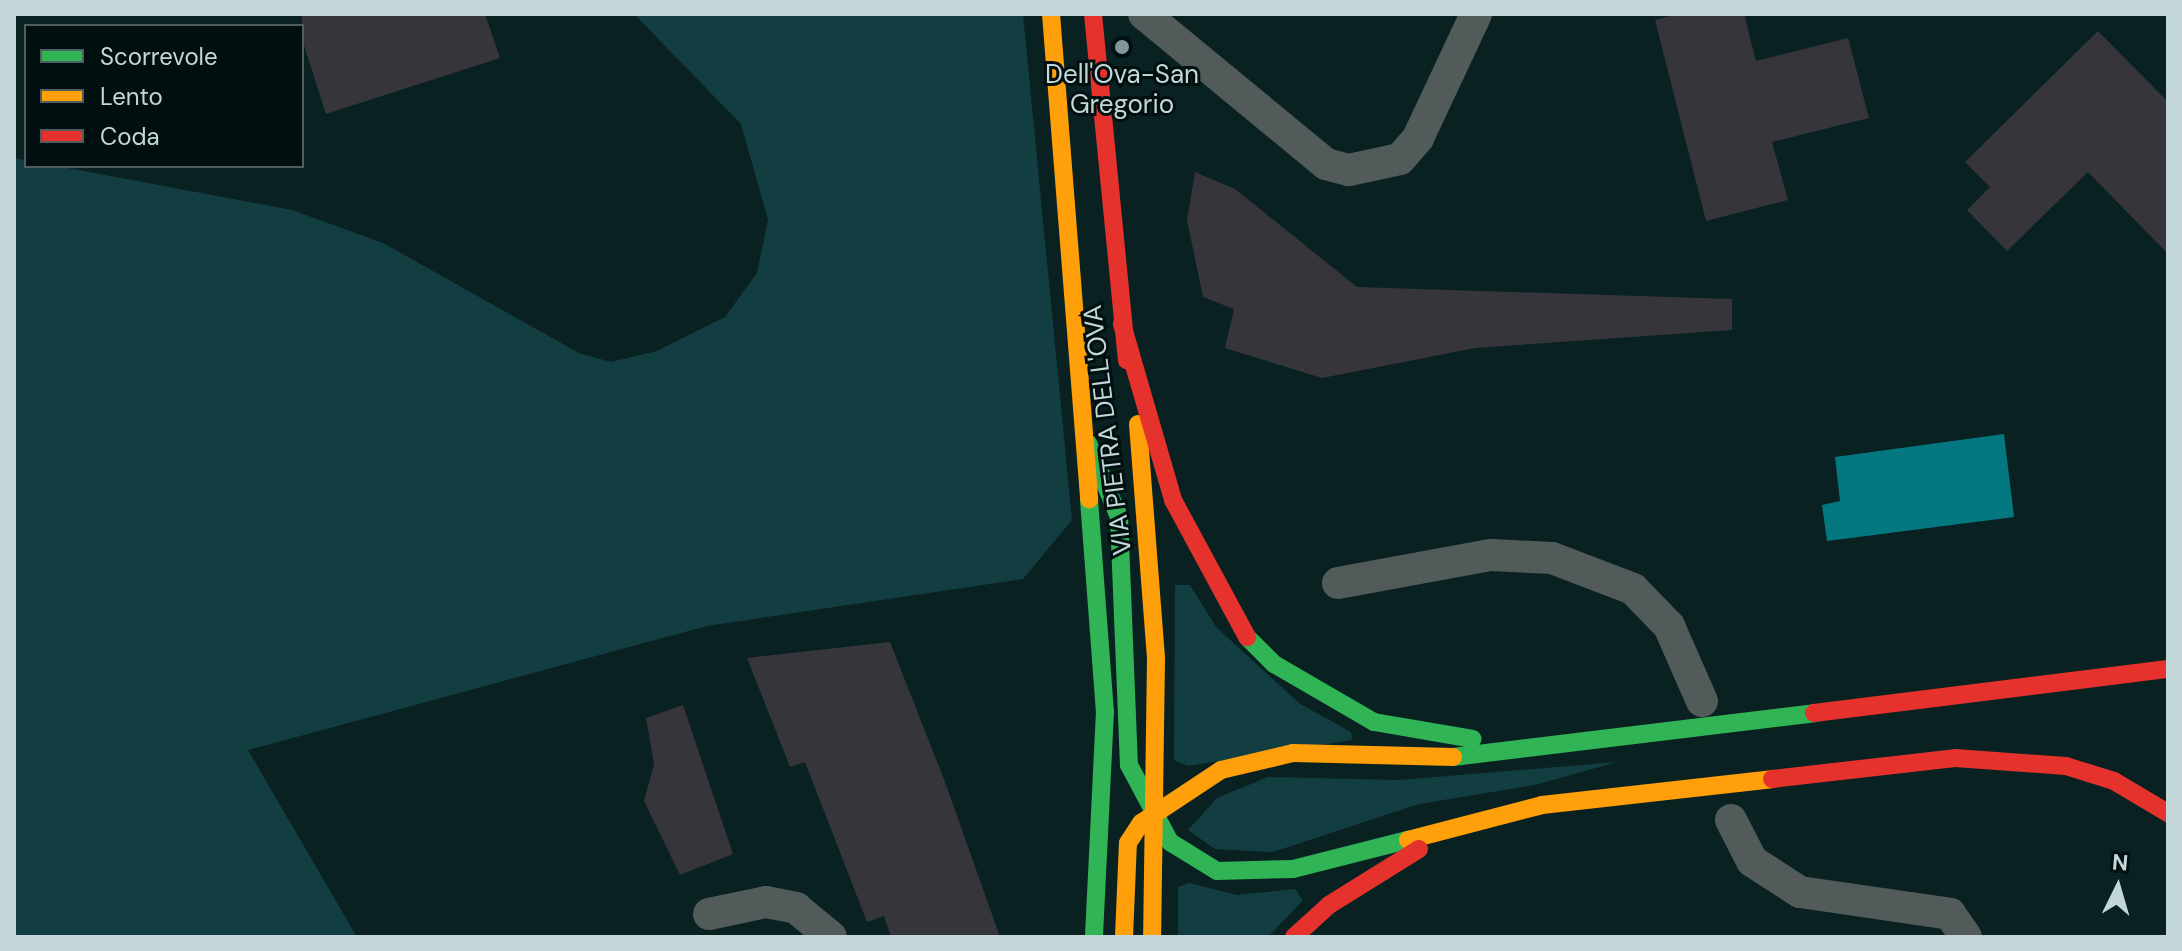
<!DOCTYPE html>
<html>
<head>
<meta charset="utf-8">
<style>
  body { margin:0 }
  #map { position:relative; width:2182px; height:951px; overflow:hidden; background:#0a2122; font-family:"DM Sans",sans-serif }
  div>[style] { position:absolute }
  .green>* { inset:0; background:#133e41 }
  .water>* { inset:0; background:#037880 }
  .building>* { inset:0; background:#36353b }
  .lane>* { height:32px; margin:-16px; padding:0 16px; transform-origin:16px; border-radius:16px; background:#525a5a }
  .fast>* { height:18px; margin:-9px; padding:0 9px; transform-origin:9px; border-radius:9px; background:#30b455 }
  .slow>* { height:18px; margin:-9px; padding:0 9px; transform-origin:9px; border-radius:9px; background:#ff9f0a }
  .jam>* { height:18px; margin:-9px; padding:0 9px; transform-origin:9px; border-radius:9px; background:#e5322d }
  .dots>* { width:22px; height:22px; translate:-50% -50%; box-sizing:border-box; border:4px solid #020f10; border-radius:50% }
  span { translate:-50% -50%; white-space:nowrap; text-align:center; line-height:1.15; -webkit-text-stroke:6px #020f10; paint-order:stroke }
  .poi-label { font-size:26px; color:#c3d7d9 }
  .street-label { font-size:26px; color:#c3d7d9 }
  .frame { position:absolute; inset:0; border:16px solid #c3d7d9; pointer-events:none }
  .legend { position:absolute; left:24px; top:24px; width:280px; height:144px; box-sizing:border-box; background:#020f10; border:2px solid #4f5f60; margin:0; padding:10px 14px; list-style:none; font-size:24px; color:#c3d7d9 }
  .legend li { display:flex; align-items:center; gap:16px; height:40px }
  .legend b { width:40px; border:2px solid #4f5f60 }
  .north { position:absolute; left:2078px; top:847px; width:80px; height:80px; -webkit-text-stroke:6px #020f10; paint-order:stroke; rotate:5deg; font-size:22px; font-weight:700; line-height:32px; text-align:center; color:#c3d7d9 }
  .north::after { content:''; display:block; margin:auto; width:28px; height:36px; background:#c3d7d9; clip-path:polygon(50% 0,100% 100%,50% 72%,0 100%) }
</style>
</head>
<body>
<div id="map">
  <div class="green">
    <i style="clip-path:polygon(634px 14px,1023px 14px,1072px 520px,1023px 579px,707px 626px,248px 750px,357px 937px,14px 937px,14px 158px,292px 210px,383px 243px,579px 353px,611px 362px,657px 351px,725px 317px,757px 273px,768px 220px,741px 124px)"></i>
    <i style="clip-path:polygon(1175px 585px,1190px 585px,1216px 627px,1300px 704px,1351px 732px,1352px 740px,1188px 766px,1174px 760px)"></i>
    <i style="clip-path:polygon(1617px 762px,1535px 785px,1419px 804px,1273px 852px,1215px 849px,1188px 830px,1217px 798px,1268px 777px,1399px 780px)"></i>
    <i style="clip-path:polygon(1189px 883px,1237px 895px,1295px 889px,1303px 900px,1268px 937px,1178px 937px,1178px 887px)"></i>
  </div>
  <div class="water">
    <i style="clip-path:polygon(2004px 434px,2014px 517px,1827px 541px,1822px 505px,1840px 501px,1835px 457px)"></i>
  </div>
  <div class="building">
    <i style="clip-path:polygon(302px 14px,485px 14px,500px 58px,326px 114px,302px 39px)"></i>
    <i style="clip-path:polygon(1678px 14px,1744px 14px,1756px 61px,1848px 38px,1869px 118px,1772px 142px,1788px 200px,1706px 221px,1655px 20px)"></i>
    <i style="clip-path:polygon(2098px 31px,2168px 102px,2168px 254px,2088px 172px,2007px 251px,1967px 210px,1990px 187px,1965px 162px)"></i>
    <i style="clip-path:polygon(1195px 172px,1235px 189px,1357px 287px,1732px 299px,1732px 330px,1475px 348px,1322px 378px,1225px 348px,1234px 309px,1203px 297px,1187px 220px)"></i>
    <i style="clip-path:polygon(890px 642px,945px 782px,1000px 937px,891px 937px,884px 916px,867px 922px,805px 762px,790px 767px,747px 658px)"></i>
    <i style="clip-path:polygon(683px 705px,733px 854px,680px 875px,644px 801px,654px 764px,646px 718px)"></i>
  </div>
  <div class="lane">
    <i style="left:1144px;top:14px;width:236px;rotate:39.5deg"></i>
    <i style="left:1326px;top:164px;width:24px;rotate:15deg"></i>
    <i style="left:1349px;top:170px;width:52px;rotate:-12.2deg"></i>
    <i style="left:1400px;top:159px;width:28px;rotate:-49deg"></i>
    <i style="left:1418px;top:138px;width:137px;rotate:-64.9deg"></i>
    <i style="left:1338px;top:583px;width:156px;rotate:-10.4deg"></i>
    <i style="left:1491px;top:555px;width:61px;rotate:2.8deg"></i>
    <i style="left:1552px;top:558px;width:87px;rotate:20.9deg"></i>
    <i style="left:1633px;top:589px;width:52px;rotate:45.8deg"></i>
    <i style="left:1669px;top:626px;width:82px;rotate:66.3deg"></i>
    <i style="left:1731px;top:820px;width:46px;rotate:62.9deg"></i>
    <i style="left:1752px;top:861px;width:57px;rotate:32.9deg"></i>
    <i style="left:1800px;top:892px;width:152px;rotate:8.3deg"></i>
    <i style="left:1950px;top:914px;width:28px;rotate:55deg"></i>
    <i style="left:709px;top:914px;width:58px;rotate:-11.9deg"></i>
    <i style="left:766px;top:902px;width:31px;rotate:11deg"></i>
    <i style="left:796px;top:908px;width:45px;rotate:39.6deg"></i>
  </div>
  <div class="fast">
    <i style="left:1088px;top:443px;width:80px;rotate:67.3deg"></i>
    <i style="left:1119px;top:517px;width:248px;rotate:87.7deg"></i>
    <i style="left:1129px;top:765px;width:87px;rotate:62deg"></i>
    <i style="left:1170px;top:842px;width:55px;rotate:31.7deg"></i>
    <i style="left:1217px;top:871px;width:76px;rotate:-1.5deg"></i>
    <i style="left:1293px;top:869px;width:119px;rotate:-14.2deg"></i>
    <i style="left:1089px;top:500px;width:212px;rotate:85.7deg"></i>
    <i style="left:1105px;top:711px;width:226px;rotate:92.8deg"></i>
    <i style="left:1247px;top:637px;width:38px;rotate:45deg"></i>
    <i style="left:1274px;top:664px;width:116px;rotate:30.1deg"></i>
    <i style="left:1374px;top:722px;width:100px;rotate:9.7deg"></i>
    <i style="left:1453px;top:757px;width:364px;rotate:-6.9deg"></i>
  </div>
  <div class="slow">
    <i style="left:1051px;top:14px;width:487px;rotate:85.5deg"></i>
    <i style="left:1138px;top:424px;width:235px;rotate:85.6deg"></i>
    <i style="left:1156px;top:658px;width:279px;rotate:90.8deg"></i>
    <i style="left:1408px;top:840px;width:138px;rotate:-14.6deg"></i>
    <i style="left:1542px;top:805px;width:231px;rotate:-6.4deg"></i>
    <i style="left:1124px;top:937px;width:94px;rotate:-87.6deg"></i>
    <i style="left:1128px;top:843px;width:24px;rotate:-57deg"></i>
    <i style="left:1141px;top:823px;width:96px;rotate:-33.5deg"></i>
    <i style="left:1221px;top:770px;width:74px;rotate:-13.3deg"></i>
    <i style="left:1293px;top:753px;width:160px;rotate:1.4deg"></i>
  </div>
  <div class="jam">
    <i style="left:1093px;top:14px;width:348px;rotate:84.4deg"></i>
    <i style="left:1122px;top:324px;width:183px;rotate:73.8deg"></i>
    <i style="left:1173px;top:500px;width:156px;rotate:61.6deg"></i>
    <i style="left:1814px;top:713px;width:357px;rotate:-7.1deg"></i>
    <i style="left:1772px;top:779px;width:184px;rotate:-6.5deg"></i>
    <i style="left:1955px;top:758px;width:111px;rotate:4.1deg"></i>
    <i style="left:2066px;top:766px;width:50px;rotate:17.4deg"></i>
    <i style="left:2114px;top:781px;width:63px;rotate:30.7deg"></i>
    <i style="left:1294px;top:937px;width:47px;rotate:-42.4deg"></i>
    <i style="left:1329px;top:905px;width:106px;rotate:-31.9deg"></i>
  </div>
  <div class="dots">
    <i style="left:1122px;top:47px;background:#829799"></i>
  </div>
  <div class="poi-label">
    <span style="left:1122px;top:90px">Dell'Ova-San<br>Gregorio</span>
  </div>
  <div class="street-label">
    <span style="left:1108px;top:430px;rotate:-97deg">VIA PIETRA DELL'OVA</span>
  </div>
  <div class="frame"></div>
  <ul class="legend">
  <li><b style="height:10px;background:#30b455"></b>Scorrevole</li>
  <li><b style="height:10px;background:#ff9f0a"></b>Lento</li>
  <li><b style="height:10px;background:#e5322d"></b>Coda</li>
  </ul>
  <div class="north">N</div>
</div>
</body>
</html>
